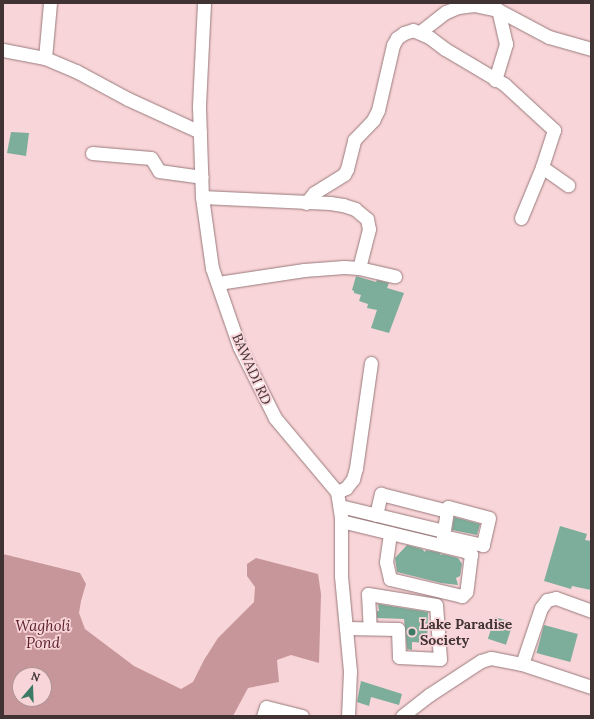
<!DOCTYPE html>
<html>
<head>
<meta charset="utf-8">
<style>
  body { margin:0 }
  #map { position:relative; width:594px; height:719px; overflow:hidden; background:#f8d5d8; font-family:Lora,serif }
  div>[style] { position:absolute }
  .water>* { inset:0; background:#c7969a }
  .building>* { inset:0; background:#7cae9b; transform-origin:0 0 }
  .roads { filter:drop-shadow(0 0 1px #997a7c) drop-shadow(0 0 1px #997a7c) }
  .minor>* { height:13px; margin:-6.5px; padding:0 6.5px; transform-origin:6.5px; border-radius:6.5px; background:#fff }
  .dots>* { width:11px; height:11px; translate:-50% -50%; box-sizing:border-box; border:2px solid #f8d5d8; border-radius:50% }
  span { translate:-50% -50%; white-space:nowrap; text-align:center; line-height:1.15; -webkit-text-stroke:3.5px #f8d5d8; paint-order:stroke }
  .street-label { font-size:14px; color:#413334 }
  .poi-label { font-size:14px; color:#413334; font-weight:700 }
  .left { translate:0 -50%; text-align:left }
  .water-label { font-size:15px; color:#5a1d28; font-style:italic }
  .frame { position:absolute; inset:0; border:4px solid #413334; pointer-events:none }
  .north { position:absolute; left:12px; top:667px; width:40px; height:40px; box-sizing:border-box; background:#f8d5d8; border:1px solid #af9496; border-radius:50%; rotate:19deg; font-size:11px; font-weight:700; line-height:16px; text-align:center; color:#413334 }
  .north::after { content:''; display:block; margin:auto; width:14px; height:18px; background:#3d7a66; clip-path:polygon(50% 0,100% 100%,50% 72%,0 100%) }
</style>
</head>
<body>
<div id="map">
  <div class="water">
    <i style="clip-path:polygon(evenodd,3px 554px,80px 573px,86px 584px,81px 601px,79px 613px,85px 629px,134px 666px,181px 689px,193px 682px,204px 660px,218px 638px,254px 602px,255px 587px,247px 576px,247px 564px,256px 558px,318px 574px,321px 594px,319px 663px,291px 655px,277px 660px,279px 682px,248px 688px,233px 716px,3px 716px,3px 554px,20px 675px,44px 675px,44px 699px,20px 699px,20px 675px)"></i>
  </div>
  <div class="building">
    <i style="clip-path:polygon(11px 132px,29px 133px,26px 156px,7px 153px)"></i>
    <i style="clip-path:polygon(356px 276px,376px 282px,377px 280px,389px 283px,387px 288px,404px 293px,389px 333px,371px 328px,377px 310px,367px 308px,368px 304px,359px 301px,361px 295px,354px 293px,354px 291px,352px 290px)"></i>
    <i style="clip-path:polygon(454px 517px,480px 524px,477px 535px,452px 530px)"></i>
    <i style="clip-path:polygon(560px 526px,587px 534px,585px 540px,591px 541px,591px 590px,572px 586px,571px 589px,544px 581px)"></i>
    <i style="clip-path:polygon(407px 545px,422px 549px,425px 552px,426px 550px,441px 553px,440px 555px,443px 554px,458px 558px,462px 564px,460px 576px,456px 578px,458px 585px,441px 583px,397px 572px,395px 558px)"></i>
    <i style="clip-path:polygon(378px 604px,428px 612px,427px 643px,412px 642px,412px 650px,407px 649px,404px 619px,377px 618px,377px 611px,379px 611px)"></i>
    <i style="left:495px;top:617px;width:19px;height:23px;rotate:18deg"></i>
    <i style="left:544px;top:625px;width:35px;height:29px;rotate:15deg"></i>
    <i style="clip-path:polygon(361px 681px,402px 694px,399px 705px,371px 697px,369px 706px,357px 702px)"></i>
  </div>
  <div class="roads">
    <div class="minor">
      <i style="left:204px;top:3px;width:104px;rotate:92.8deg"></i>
      <i style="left:199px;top:107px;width:90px;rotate:88.1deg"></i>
      <i style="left:202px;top:197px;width:72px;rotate:82deg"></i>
      <i style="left:212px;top:268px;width:83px;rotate:70.9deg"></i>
      <i style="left:239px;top:346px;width:80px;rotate:63.4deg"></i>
      <i style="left:275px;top:418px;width:97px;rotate:50deg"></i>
      <i style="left:337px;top:492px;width:25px;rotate:81deg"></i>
      <i style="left:341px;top:517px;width:59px;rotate:90deg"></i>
      <i style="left:341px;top:576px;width:95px;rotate:84.6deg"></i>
      <i style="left:350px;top:671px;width:45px;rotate:92.5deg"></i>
      <i style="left:420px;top:32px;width:33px;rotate:-38deg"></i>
      <i style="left:446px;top:12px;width:13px;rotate:-23deg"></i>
      <i style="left:458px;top:7px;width:16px;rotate:-7deg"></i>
      <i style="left:474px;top:5px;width:25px;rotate:12deg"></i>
      <i style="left:498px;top:10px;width:58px;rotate:27.9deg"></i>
      <i style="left:549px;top:37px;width:44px;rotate:15.9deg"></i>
      <i style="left:3px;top:50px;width:43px;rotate:10.8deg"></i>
      <i style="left:45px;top:58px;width:34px;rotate:23deg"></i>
      <i style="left:76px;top:71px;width:59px;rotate:28.3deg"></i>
      <i style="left:128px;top:99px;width:79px;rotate:24.6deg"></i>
      <i style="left:45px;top:58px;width:55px;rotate:-84.8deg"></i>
      <i style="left:495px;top:80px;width:38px;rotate:-73deg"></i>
      <i style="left:506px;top:44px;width:35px;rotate:-103deg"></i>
      <i style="left:92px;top:153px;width:59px;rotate:4.8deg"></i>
      <i style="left:151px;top:158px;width:15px;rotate:58deg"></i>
      <i style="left:159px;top:171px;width:43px;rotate:7.9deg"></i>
      <i style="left:202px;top:197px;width:128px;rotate:2.7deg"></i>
      <i style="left:330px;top:203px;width:13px;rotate:9deg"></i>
      <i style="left:343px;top:205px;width:13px;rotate:18deg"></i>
      <i style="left:355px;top:209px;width:16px;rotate:40deg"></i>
      <i style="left:367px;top:219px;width:10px;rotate:79deg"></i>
      <i style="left:369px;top:229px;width:40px;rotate:104.4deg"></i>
      <i style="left:306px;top:203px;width:13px;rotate:-51deg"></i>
      <i style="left:314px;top:193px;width:36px;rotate:-32deg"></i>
      <i style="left:344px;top:174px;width:6px;rotate:-59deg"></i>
      <i style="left:347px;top:169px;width:30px;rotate:-76deg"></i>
      <i style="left:354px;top:140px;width:28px;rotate:-46deg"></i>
      <i style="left:373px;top:120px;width:11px;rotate:-63deg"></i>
      <i style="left:378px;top:110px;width:67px;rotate:-77deg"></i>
      <i style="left:393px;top:45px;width:8px;rotate:-60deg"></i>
      <i style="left:397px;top:38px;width:9px;rotate:-36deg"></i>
      <i style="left:404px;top:33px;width:9px;rotate:-18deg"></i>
      <i style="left:413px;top:30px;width:17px;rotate:24deg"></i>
      <i style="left:429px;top:37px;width:20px;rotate:37deg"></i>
      <i style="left:445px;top:49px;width:69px;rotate:30.7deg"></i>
      <i style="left:504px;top:84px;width:68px;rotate:42.6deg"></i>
      <i style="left:554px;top:130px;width:39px;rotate:108deg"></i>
      <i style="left:542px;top:167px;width:32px;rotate:35deg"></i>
      <i style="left:521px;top:218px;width:55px;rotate:-67.6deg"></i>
      <i style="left:218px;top:283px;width:87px;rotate:-8.6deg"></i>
      <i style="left:304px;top:270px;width:40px;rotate:-4.3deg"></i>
      <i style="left:344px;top:267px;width:15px;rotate:4deg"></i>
      <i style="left:359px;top:268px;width:37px;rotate:13deg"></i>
      <i style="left:337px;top:492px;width:10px;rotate:-24deg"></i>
      <i style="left:346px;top:488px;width:11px;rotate:-52deg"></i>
      <i style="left:353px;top:479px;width:11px;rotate:-75deg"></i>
      <i style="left:356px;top:468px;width:106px;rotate:-81.9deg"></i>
      <i style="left:340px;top:506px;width:106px;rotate:13.6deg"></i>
      <i style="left:376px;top:515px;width:22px;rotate:-77deg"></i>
      <i style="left:381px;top:494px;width:68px;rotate:14.4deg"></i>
      <i style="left:447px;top:511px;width:4px;rotate:-76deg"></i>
      <i style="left:448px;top:507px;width:42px;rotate:15deg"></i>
      <i style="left:489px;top:518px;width:28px;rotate:103deg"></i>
      <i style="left:483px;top:545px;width:41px;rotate:-167.3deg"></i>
      <i style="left:443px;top:536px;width:25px;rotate:-81deg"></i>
      <i style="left:341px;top:521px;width:128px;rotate:13.6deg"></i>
      <i style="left:465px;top:551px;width:7px;rotate:27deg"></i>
      <i style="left:471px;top:554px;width:38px;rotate:97deg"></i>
      <i style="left:466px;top:592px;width:6px;rotate:135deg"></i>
      <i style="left:462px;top:596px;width:74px;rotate:-166.7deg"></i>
      <i style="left:390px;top:579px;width:17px;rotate:-103deg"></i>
      <i style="left:386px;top:562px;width:29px;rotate:-82deg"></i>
      <i style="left:346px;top:628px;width:52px;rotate:1.1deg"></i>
      <i style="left:398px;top:629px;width:28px;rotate:88deg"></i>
      <i style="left:399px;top:657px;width:41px;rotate:2.8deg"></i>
      <i style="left:440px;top:659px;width:54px;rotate:-94.2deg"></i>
      <i style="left:436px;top:605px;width:69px;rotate:-170.8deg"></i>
      <i style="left:368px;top:594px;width:34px;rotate:87deg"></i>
      <i style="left:522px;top:664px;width:59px;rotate:-71.3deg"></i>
      <i style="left:541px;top:608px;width:10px;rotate:-53deg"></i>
      <i style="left:547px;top:600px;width:9px;rotate:-13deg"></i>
      <i style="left:556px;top:598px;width:37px;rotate:20deg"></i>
      <i style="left:263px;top:716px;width:9px;rotate:-72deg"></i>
      <i style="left:266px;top:707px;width:37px;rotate:14deg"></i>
      <i style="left:402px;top:716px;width:34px;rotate:-38deg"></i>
      <i style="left:429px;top:695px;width:62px;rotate:-33.2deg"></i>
      <i style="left:481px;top:661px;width:10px;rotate:-17deg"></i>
      <i style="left:491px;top:658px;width:32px;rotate:11deg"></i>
      <i style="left:522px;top:664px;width:73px;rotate:18.4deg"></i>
    </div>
  </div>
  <div class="dots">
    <i style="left:412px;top:632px;background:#3d7a66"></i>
  </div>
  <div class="street-label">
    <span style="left:252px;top:369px;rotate:66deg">BAWADI RD</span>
  </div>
  <div class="poi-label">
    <span class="left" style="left:420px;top:632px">Lake Paradise<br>Society</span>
  </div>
  <div class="water-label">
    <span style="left:43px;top:634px">Wagholi<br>Pond</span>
  </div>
  <div class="frame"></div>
  <div class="north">N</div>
</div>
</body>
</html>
